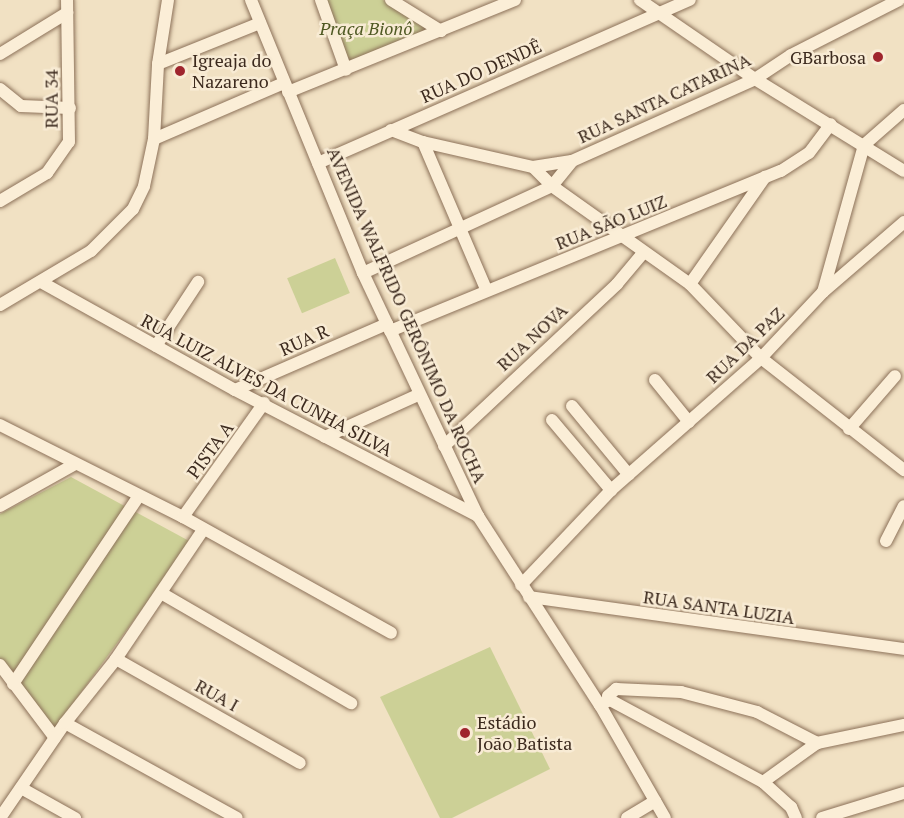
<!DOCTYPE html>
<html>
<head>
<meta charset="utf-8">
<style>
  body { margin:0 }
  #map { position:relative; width:904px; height:818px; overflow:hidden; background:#f1e1c3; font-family:"PT Serif",serif }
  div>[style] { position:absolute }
  .green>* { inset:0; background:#ccd096; transform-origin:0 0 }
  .roads { filter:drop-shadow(0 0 2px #8c7159) drop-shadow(0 0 2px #8c7159) }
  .minor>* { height:12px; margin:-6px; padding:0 6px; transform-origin:6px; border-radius:6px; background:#fbeed7 }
  .dots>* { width:16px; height:16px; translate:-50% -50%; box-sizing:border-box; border:3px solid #f8ebd4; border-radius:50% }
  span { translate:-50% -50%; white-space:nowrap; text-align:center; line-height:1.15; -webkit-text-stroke:5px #f8ebd4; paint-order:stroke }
  .park-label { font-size:18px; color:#4f5923; font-style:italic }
  .poi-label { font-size:18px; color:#3c2a1e }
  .right { translate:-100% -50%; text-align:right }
  .left { translate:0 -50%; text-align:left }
  .street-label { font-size:18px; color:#3c2a1e }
</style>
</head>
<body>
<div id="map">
  <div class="green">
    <i style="clip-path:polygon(325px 0,383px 0,432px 31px,349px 64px)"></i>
    <i style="left:335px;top:258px;width:38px;height:52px;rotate:67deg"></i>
    <i style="clip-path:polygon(71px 477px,191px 542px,55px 728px,28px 700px,0 658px,0 514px)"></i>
    <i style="clip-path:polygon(490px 647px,550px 769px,452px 818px,440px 818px,380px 697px)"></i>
  </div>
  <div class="roads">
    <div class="minor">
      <i style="left:251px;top:0;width:295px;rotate:67.7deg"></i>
      <i style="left:363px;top:273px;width:269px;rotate:64.7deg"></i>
      <i style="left:478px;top:516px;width:225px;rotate:57.2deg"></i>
      <i style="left:600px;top:705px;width:130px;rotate:60.1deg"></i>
      <i style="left:321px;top:0;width:74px;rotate:70.3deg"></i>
      <i style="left:391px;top:0;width:59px;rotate:31.8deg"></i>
      <i style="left:640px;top:0;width:140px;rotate:34.5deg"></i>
      <i style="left:755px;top:79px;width:175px;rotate:31.7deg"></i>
      <i style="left:0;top:54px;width:79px;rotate:-31.5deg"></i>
      <i style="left:158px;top:64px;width:110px;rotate:-21.9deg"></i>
      <i style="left:0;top:89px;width:27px;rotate:39deg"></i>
      <i style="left:21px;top:106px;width:49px;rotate:2.3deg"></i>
      <i style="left:288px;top:92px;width:245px;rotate:-22.1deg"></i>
      <i style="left:391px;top:130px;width:34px;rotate:21deg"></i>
      <i style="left:423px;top:142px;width:160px;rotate:66.8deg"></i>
      <i style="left:154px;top:139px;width:142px;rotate:-23.3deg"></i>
      <i style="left:423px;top:142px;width:113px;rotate:12.8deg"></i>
      <i style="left:533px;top:167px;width:27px;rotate:45deg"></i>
      <i style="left:552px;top:186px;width:169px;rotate:35.4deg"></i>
      <i style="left:690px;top:284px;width:103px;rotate:46.2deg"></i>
      <i style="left:761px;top:358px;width:182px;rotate:38.1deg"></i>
      <i style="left:318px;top:163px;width:406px;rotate:-23.7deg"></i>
      <i style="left:533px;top:167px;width:39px;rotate:-9deg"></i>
      <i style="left:572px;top:161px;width:201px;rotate:-24.1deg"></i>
      <i style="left:755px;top:79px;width:43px;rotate:-33.7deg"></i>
      <i style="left:791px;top:55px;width:121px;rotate:-27deg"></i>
      <i style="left:0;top:201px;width:55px;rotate:-30.8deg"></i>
      <i style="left:47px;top:173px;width:38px;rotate:-55deg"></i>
      <i style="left:69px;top:142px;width:142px;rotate:-90.8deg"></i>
      <i style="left:363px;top:273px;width:208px;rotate:-24.7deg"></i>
      <i style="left:552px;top:186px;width:32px;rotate:-51deg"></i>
      <i style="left:41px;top:282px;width:222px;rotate:29.1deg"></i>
      <i style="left:235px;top:390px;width:274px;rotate:27.4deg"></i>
      <i style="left:690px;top:284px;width:131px;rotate:-55deg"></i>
      <i style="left:823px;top:292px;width:153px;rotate:-74.4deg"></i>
      <i style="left:864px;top:145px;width:53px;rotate:-41.2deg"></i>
      <i style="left:0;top:305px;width:106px;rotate:-30.7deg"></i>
      <i style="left:91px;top:251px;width:59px;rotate:-45deg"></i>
      <i style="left:133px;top:209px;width:25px;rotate:-64deg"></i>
      <i style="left:144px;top:186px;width:48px;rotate:-78deg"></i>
      <i style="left:154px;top:139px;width:75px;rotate:-86.9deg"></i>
      <i style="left:158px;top:64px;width:65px;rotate:-81.1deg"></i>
      <i style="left:390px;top:331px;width:422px;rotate:-22.3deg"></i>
      <i style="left:781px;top:171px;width:33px;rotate:-33deg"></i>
      <i style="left:809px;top:153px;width:36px;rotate:-53deg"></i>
      <i style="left:156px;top:346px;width:77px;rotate:-56.7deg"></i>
      <i style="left:655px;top:380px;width:54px;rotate:51deg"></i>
      <i style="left:235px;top:390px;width:166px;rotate:-23.5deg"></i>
      <i style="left:572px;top:406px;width:89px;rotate:50.4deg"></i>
      <i style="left:552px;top:420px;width:92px;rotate:49.9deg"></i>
      <i style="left:0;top:425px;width:205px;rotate:26.7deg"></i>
      <i style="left:183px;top:517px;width:238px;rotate:29.1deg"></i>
      <i style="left:849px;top:429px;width:70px;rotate:-49deg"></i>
      <i style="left:325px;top:437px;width:102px;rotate:-24.3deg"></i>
      <i style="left:444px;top:446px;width:237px;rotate:-43.1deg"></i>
      <i style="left:617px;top:284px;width:40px;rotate:-50deg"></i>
      <i style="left:0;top:506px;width:86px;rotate:-29.2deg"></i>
      <i style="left:183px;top:517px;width:140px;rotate:-54.6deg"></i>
      <i style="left:886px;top:541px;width:39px;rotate:-63deg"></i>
      <i style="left:521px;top:585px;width:131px;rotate:-46.5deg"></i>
      <i style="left:611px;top:490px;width:200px;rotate:-41.3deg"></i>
      <i style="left:761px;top:358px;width:91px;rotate:-46.8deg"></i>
      <i style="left:823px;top:292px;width:107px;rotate:-40.8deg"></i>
      <i style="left:161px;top:593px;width:220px;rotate:30.1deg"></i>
      <i style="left:529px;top:597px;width:379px;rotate:7.9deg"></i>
      <i style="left:116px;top:659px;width:211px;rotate:29.5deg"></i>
      <i style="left:0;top:665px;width:91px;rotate:53deg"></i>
      <i style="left:13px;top:684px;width:226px;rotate:-56.2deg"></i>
      <i style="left:610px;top:700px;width:174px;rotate:28.2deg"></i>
      <i style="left:763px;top:782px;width:38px;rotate:42deg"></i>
      <i style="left:791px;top:807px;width:12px;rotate:66deg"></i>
      <i style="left:600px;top:705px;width:11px;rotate:-27deg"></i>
      <i style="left:610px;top:700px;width:4px;rotate:-117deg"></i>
      <i style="left:608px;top:696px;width:11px;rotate:-41deg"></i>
      <i style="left:616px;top:689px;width:65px;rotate:2.6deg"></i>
      <i style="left:681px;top:692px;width:79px;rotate:14.7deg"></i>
      <i style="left:757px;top:712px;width:68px;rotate:27.3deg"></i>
      <i style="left:65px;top:723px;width:196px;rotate:28.9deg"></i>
      <i style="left:763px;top:782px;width:67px;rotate:-35.8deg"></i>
      <i style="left:817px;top:743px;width:89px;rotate:-11.7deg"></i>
      <i style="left:21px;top:788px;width:62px;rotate:29.1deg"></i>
      <i style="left:0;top:818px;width:115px;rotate:-55.6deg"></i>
      <i style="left:65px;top:723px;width:82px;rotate:-51.4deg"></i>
      <i style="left:116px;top:659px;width:156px;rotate:-56deg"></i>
      <i style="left:627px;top:818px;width:33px;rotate:-31deg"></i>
      <i style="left:822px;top:818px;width:86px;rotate:-17deg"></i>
    </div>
  </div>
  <div class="dots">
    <i style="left:878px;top:57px;background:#9f252d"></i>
    <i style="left:180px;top:71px;background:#9f252d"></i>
    <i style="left:465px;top:733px;background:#9f252d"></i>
  </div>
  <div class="park-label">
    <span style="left:366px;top:28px">Praça Bionô</span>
  </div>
  <div class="poi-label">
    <span class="right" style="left:866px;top:57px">GBarbosa</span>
    <span class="left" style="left:192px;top:71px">Igreaja do<br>Nazareno</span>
    <span class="left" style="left:477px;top:733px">Estádio<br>João Batista</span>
  </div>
  <div class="street-label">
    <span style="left:481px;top:71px;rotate:-24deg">RUA DO DENDÊ</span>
    <span style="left:664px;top:98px;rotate:-25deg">RUA SANTA CATARINA</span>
    <span style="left:51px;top:99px;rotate:-90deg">RUA 34</span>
    <span style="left:611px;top:222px;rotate:-22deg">RUA SÃO LUIZ</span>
    <span style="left:407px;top:315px;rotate:66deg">AVENIDA WALFRIDO GERÔNIMO DA ROCHA</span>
    <span style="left:532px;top:337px;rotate:-43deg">RUA NOVA</span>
    <span style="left:304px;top:340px;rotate:-24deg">RUA R</span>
    <span style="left:745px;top:345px;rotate:-44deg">RUA DA PAZ</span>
    <span style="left:267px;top:385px;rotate:28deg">RUA LUIZ ALVES DA CUNHA SILVA</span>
    <span style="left:210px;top:450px;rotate:-54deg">PISTA A</span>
    <span style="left:719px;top:607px;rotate:8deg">RUA SANTA LUZIA</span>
    <span style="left:217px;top:695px;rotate:29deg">RUA I</span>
  </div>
</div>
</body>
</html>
